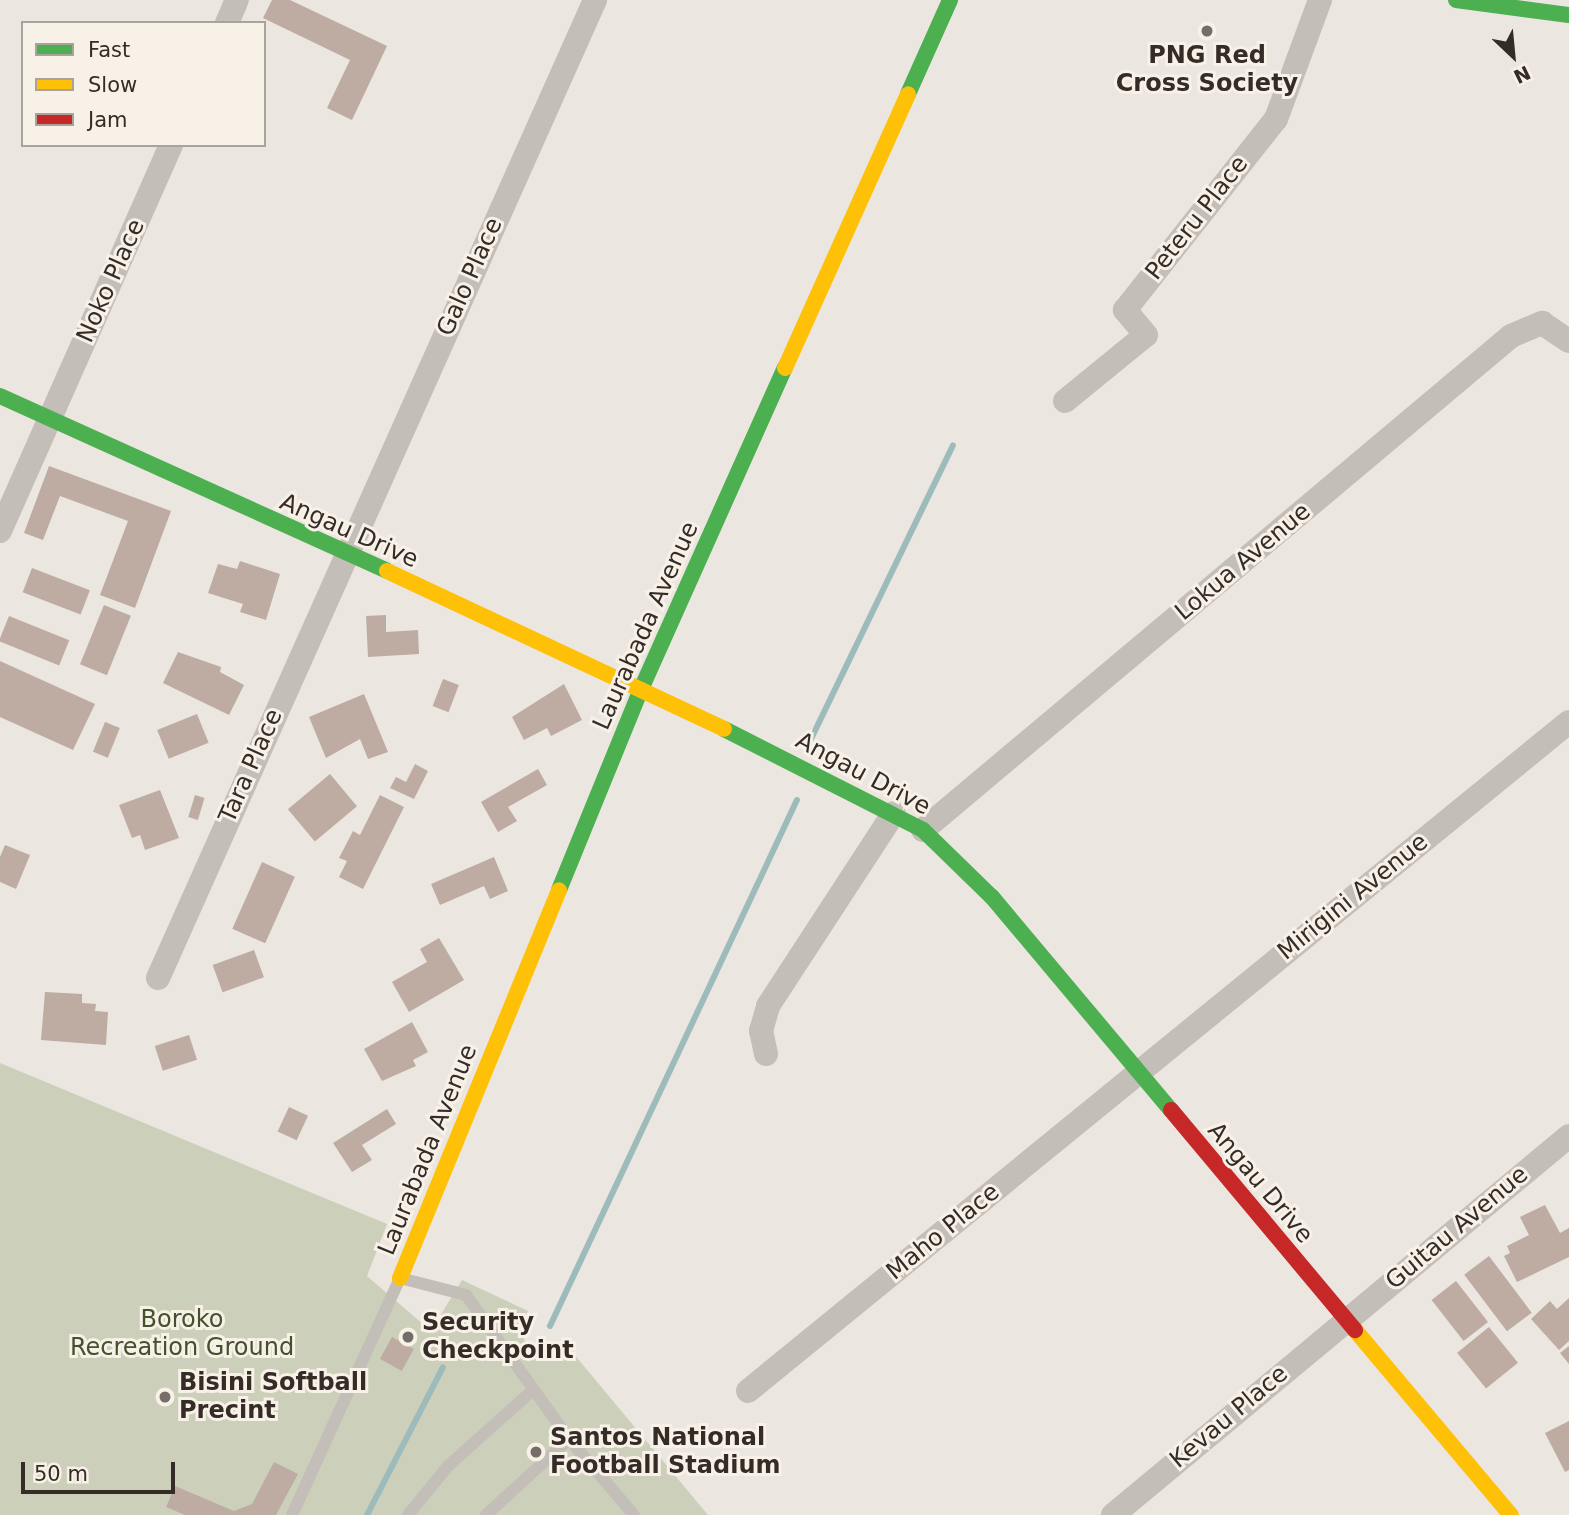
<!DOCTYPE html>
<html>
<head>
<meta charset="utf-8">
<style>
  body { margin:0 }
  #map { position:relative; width:1569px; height:1515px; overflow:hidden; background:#ebe6e0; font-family:"DejaVu Sans",sans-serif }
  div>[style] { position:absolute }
  .green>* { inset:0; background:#ccd0bb }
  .stream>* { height:6px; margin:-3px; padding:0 3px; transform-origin:3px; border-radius:3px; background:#9dbbbb }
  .building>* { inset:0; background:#beaca2; transform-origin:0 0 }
  .lane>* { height:12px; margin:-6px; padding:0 6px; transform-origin:6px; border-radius:6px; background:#c4beb9 }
  .street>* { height:24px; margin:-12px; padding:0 12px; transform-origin:12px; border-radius:12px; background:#c4beb9 }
  .fast>* { height:16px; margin:-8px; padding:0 8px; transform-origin:8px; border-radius:8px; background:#4caf50 }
  .slow>* { height:16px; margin:-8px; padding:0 8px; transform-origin:8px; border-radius:8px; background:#ffc107 }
  .jam>* { height:16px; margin:-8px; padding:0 8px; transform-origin:8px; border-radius:8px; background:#c62828 }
  .dots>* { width:19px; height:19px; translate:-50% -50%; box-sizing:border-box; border:4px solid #f8f1e7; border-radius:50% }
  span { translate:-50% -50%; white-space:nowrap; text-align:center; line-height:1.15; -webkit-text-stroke:6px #f8f1e7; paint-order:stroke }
  .poi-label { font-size:24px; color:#352c28; font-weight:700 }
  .left { translate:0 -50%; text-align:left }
  .street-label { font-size:24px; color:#352c28 }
  .park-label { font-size:24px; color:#43512d }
  .legend { position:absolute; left:21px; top:21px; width:245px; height:126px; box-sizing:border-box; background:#f8f1e7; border:2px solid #aaa29b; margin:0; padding:9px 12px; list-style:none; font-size:21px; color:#352c28 }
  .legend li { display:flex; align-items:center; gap:14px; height:35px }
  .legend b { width:35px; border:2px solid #aaa29b }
  .north { position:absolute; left:1478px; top:21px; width:70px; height:70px; -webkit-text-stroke:5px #f8f1e7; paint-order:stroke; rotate:154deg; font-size:19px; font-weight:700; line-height:28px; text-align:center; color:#352c28 }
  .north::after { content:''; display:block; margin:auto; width:24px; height:32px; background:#352c28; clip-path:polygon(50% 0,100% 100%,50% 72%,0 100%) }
  .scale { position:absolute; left:21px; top:1462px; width:154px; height:32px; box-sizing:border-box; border:4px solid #352c28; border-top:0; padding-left:9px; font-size:21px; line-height:24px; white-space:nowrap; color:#352c28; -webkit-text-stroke:5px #f8f1e7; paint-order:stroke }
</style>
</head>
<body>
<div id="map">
  <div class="green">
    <i style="clip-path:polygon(0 1063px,387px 1224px,367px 1276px,431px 1331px,462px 1280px,528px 1311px,519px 1327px,530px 1353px,563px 1341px,708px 1515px,0 1515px)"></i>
  </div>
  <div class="stream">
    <i style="left:811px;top:739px;width:326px;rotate:-64.2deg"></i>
    <i style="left:550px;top:1326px;width:581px;rotate:-64.85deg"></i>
    <i style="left:367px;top:1515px;width:166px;rotate:-62.8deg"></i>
  </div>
  <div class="building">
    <i style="clip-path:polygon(272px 0,290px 0,387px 46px,352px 120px,327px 108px,350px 60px,263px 18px)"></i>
    <i style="clip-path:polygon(49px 466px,171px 511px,135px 608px,100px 595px,128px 521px,60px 496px,43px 540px,24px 533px)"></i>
    <i style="clip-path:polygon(240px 561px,280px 574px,266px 620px,240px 612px,243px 604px,208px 593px,218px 564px,237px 569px)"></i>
    <i style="left:32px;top:568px;width:62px;height:26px;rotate:21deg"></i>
    <i style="left:104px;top:605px;width:29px;height:64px;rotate:22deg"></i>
    <i style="clip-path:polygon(386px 615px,386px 632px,418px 630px,419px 654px,368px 657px,366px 616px)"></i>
    <i style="left:9px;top:616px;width:65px;height:27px;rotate:22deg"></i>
    <i style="clip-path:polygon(178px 652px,221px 667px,220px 672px,244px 685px,229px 715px,163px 683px)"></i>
    <i style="clip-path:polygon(0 661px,95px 704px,73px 750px,0 717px)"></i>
    <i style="left:443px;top:679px;width:17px;height:29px;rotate:21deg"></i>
    <i style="clip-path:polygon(564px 684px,582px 720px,551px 736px,547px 728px,524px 740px,512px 717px)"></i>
    <i style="clip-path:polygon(364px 694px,388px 752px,368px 759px,360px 739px,326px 758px,309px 717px)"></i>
    <i style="left:197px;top:714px;width:31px;height:43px;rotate:68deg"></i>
    <i style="left:105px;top:722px;width:16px;height:32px;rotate:22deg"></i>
    <i style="clip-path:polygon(415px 764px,428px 771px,414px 799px,390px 788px,396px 777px,406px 782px)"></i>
    <i style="clip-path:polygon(538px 769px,547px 785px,508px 807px,517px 821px,498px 832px,481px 802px)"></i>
    <i style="left:330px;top:774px;width:42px;height:55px;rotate:50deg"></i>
    <i style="clip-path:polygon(160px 790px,179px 838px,145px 850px,140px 835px,132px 838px,119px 805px)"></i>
    <i style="left:195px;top:795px;width:10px;height:23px;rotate:17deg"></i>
    <i style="clip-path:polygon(380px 795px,404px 807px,363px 889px,339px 877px,347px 861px,339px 858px,353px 831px,360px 835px)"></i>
    <i style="clip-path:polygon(5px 845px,30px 855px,16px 889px,0 882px,0 857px)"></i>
    <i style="clip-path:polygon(494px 857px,508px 891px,490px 899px,484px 886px,440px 905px,431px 884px)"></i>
    <i style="left:262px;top:862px;width:36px;height:73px;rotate:24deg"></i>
    <i style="clip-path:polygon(439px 938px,464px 980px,409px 1012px,392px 982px,427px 962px,420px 949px)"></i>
    <i style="left:254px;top:950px;width:29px;height:44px;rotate:70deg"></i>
    <i style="clip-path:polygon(45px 992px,82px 994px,82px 1003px,96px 1004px,95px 1011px,108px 1012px,106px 1045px,41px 1040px)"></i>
    <i style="clip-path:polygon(412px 1022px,428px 1052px,413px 1060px,416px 1066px,382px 1081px,364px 1049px)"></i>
    <i style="left:189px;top:1035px;width:26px;height:36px;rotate:72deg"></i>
    <i style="left:289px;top:1107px;width:21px;height:27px;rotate:25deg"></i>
    <i style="clip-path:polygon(387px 1109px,396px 1124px,362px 1145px,372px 1160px,352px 1172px,333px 1143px)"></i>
    <i style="clip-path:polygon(1545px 1205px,1560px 1233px,1569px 1228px,1569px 1257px,1517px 1282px,1504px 1256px,1510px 1253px,1507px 1246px,1529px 1235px,1520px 1217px)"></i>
    <i style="left:1489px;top:1256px;width:71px;height:31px;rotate:53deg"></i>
    <i style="left:1456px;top:1281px;width:52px;height:31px;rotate:52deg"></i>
    <i style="clip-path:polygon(1569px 1298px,1569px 1341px,1559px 1350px,1531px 1319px,1550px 1301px,1557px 1309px)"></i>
    <i style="left:1489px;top:1327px;width:46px;height:41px;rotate:51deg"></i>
    <i style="left:404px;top:1330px;width:14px;height:10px;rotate:21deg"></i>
    <i style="left:392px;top:1337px;width:25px;height:25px;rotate:29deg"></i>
    <i style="clip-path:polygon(1569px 1346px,1569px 1364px,1560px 1353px)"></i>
    <i style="clip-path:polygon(1569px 1421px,1569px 1470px,1565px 1472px,1545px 1433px)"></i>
    <i style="clip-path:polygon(274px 1462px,298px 1474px,276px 1515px,185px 1515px,166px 1507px,175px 1486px,234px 1511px,252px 1504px)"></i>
  </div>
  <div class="lane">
    <i style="left:292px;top:1515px;width:260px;rotate:-65.5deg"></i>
    <i style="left:400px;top:1278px;width:68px;rotate:14.4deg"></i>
    <i style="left:466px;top:1295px;width:177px;rotate:54.4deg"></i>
    <i style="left:569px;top:1439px;width:100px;rotate:49.5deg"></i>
    <i style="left:408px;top:1515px;width:63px;rotate:-50.8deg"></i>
    <i style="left:448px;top:1466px;width:114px;rotate:-41.8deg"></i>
    <i style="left:486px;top:1515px;width:113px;rotate:-42.5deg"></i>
  </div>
  <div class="street">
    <i style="left:227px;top:23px;width:25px;rotate:-67deg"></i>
    <i style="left:1065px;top:401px;width:104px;rotate:-39.2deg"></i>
    <i style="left:1146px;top:335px;width:33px;rotate:-130deg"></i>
    <i style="left:1125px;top:310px;width:243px;rotate:-51.7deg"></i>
    <i style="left:1276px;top:119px;width:127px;rotate:-69.7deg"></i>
    <i style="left:0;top:531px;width:422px;rotate:-66.1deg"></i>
    <i style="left:923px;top:830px;width:768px;rotate:-40.03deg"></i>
    <i style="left:1511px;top:336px;width:34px;rotate:-23deg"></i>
    <i style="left:1542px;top:323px;width:32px;rotate:34deg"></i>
    <i style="left:158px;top:978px;width:1071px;rotate:-65.92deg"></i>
    <i style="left:766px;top:1054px;width:24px;rotate:-102deg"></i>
    <i style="left:761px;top:1031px;width:26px;rotate:-74deg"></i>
    <i style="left:768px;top:1006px;width:230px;rotate:-56.9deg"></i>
    <i style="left:748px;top:1391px;width:1059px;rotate:-39.18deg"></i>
    <i style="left:1113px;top:1515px;width:593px;rotate:-39.73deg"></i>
  </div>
  <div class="fast">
    <i style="left:1456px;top:0;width:114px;rotate:7.6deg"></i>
    <i style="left:908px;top:94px;width:103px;rotate:-65.9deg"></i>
    <i style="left:0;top:396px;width:425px;rotate:24.3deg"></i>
    <i style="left:724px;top:729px;width:223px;rotate:26.9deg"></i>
    <i style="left:923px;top:830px;width:96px;rotate:44.2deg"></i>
    <i style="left:992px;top:897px;width:278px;rotate:50deg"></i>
    <i style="left:559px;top:890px;width:219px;rotate:-67.8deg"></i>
    <i style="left:642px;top:687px;width:350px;rotate:-65.9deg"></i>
  </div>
  <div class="slow">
    <i style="left:785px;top:368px;width:300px;rotate:-65.8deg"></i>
    <i style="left:387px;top:571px;width:372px;rotate:25.1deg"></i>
    <i style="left:400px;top:1278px;width:419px;rotate:-67.7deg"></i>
    <i style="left:1355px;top:1330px;width:242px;rotate:49.9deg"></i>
  </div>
  <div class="jam">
    <i style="left:1171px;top:1110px;width:287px;rotate:50.1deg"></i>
  </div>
  <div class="dots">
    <i style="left:1207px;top:31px;background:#756d68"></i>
    <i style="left:408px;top:1337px;background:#756d68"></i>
    <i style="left:165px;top:1397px;background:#756d68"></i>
    <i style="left:536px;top:1452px;background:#756d68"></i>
  </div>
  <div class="poi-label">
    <span style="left:1207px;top:70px">PNG Red<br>Cross Society</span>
    <span class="left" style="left:422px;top:1337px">Security<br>Checkpoint</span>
    <span class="left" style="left:179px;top:1397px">Bisini Softball<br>Precint</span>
    <span class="left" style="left:550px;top:1452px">Santos National<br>Football Stadium</span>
  </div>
  <div class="street-label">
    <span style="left:1197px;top:218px;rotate:-52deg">Peteru Place</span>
    <span style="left:470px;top:277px;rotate:-66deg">Galo Place</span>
    <span style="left:111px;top:281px;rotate:-66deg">Noko Place</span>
    <span style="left:349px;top:531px;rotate:24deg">Angau Drive</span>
    <span style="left:1243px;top:562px;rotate:-40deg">Lokua Avenue</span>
    <span style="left:646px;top:626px;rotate:-66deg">Laurabada Avenue</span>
    <span style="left:251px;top:766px;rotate:-66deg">Tara Place</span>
    <span style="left:863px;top:774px;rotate:28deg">Angau Drive</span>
    <span style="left:1353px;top:897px;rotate:-39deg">Mirigini Avenue</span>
    <span style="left:428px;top:1150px;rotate:-68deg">Laurabada Avenue</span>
    <span style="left:1260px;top:1183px;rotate:50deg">Angau Drive</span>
    <span style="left:1457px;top:1228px;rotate:-40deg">Guitau Avenue</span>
    <span style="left:943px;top:1232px;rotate:-39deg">Maho Place</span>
    <span style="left:1229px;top:1417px;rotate:-40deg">Kevau Place</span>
  </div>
  <div class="park-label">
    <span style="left:182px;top:1334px">Boroko<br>Recreation Ground</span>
  </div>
  <ul class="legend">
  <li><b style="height:9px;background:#4caf50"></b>Fast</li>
  <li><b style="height:9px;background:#ffc107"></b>Slow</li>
  <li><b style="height:9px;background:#c62828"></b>Jam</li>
  </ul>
  <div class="north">N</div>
  <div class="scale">50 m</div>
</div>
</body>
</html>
